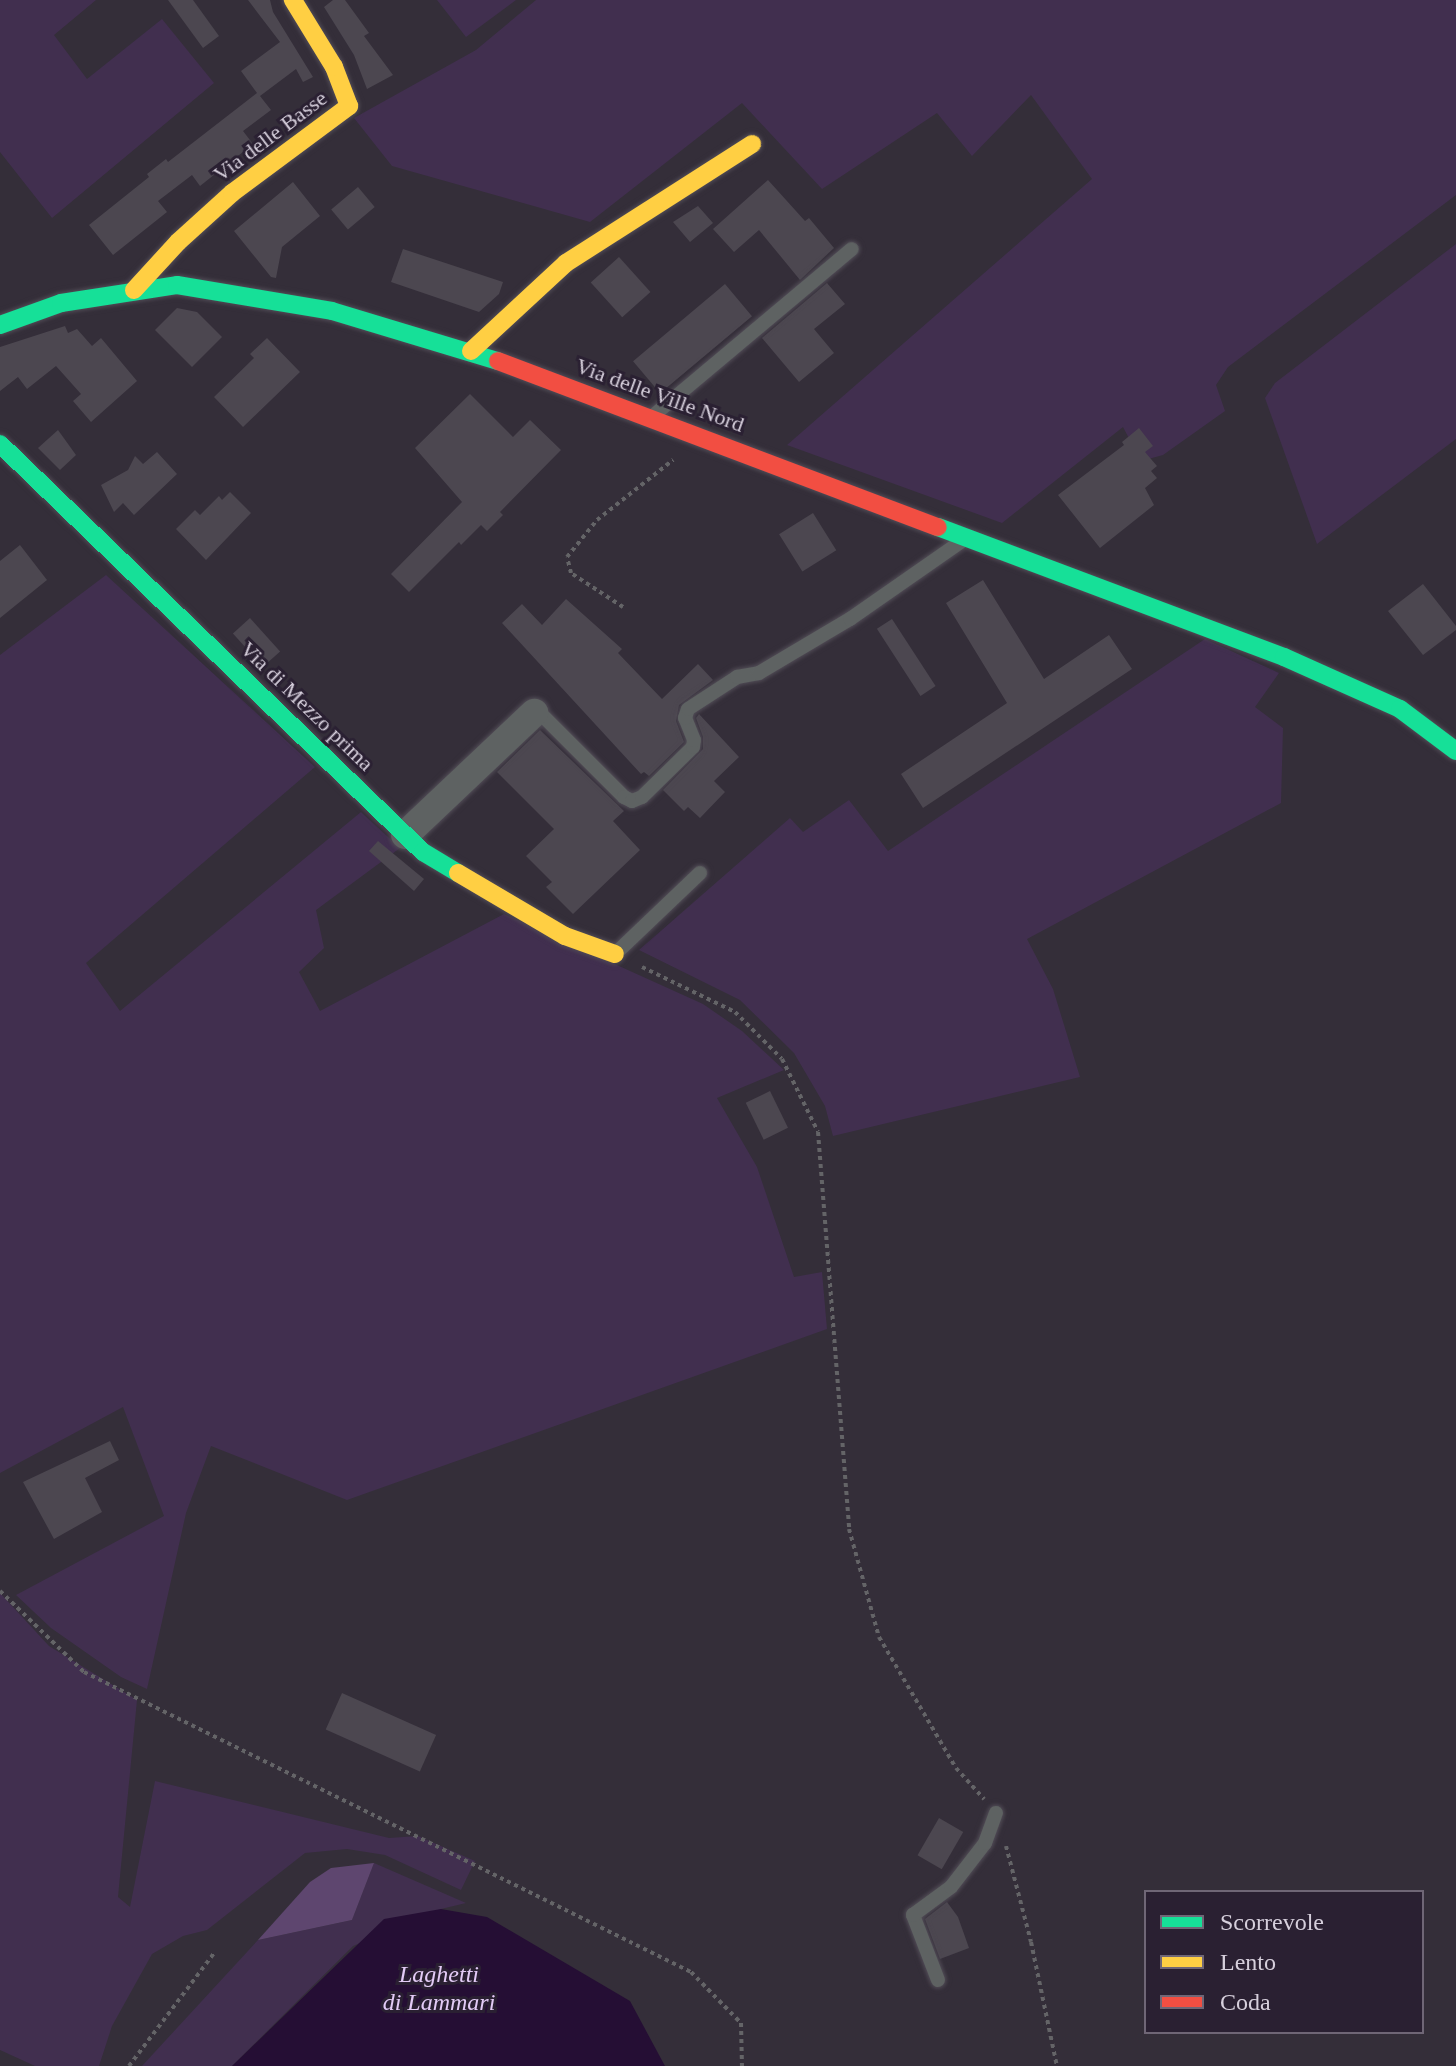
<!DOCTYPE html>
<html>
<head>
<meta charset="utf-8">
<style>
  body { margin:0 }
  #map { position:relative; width:1456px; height:2066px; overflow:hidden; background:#342e39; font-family:"Times New Roman",serif }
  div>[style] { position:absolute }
  .green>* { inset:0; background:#412f4f }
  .forest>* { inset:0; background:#5e466f }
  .water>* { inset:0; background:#250e34 }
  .building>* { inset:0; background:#4c4750; transform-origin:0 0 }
  .path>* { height:4px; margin-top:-2px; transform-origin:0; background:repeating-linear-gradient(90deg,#646467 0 4px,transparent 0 8px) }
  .roads { filter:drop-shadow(0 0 2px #514c56) drop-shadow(0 0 2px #514c56) }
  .lane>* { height:14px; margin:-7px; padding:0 7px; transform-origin:7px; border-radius:7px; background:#5e6262 }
  .street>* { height:28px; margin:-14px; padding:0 14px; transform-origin:14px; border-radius:14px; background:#5e6262 }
  .fast>* { height:18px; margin:-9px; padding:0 9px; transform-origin:9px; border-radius:9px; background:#16e098 }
  .slow>* { height:18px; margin:-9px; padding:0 9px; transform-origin:9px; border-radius:9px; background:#ffcf43 }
  .jam>* { height:18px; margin:-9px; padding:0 9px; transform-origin:9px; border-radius:9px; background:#f24e42 }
  span { translate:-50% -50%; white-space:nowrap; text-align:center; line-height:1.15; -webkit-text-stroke:6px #2a2032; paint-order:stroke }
  .street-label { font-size:22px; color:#d6cfdc }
  .water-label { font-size:24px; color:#e3cbf6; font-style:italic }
  .legend { position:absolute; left:1144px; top:1890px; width:280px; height:144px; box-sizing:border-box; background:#2a2032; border:2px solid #6f6676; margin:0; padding:10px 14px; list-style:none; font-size:24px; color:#d6cfdc }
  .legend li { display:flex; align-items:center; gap:16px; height:40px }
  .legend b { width:40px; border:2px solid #6f6676 }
</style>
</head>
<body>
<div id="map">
  <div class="green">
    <i style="clip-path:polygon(0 0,96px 0,54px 35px,87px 79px,162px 19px,214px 83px,52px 218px,0 152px)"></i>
    <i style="clip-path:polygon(437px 0,516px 0,466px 37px)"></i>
    <i style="clip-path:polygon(536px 0,1456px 0,1456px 195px,1228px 367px,1216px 385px,1225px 411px,1163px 455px,1141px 461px,1123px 427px,1002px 523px,787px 445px,1092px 179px,1031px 95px,972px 156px,937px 113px,822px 189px,742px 103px,590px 222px,392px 166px,354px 118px,476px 50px)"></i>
    <i style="clip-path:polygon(1456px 244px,1456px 439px,1317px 544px,1265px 398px,1275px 383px)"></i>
    <i style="clip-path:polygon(106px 575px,315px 767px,86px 963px,120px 1011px,361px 812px,400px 848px,316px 910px,324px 948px,299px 972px,320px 1011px,504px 914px,703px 1004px,742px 1031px,784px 1070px,717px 1098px,757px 1167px,794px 1277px,822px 1272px,827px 1329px,347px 1500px,211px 1446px,186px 1513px,147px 1689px,121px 1677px,51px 1628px,16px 1595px,164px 1516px,123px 1407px,0 1473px,0 655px)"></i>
    <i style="clip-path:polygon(1205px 639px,1279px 673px,1255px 707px,1283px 728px,1281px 803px,1027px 939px,1053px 989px,1080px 1077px,833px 1136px,825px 1106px,794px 1053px,740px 1000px,639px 950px,790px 818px,803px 832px,849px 800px,888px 851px)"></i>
    <i style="clip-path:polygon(0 1593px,49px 1646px,137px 1700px,118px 1897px,130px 1907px,155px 1781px,389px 1838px,418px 1836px,475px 1861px,461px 1890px,385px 1855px,347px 1849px,305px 1853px,207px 1930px,183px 1936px,152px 1954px,112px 2026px,99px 2066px,35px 2066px,0 2050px)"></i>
    <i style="clip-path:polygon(374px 1863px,466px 1903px,441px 1909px,353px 1946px,232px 2066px,142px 2066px,258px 1940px,352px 1920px)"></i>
  </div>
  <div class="forest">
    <i style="clip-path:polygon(374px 1863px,352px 1920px,258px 1940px,310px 1882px,331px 1868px)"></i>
  </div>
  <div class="water">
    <i style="clip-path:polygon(441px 1909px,487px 1917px,630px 2001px,665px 2066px,232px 2066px,384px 1919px)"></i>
  </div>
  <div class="building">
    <i style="clip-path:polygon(168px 0,193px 0,219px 36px,203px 48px)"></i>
    <i style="clip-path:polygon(248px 0,270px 0,273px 12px,313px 77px,303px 82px,296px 69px,260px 96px,271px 110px,243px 131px,253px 144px,200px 186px,192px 175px,158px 201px,167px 212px,113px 255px,89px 225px,149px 177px,147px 174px,166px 159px,168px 162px,257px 93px,241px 71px,280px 42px)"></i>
    <i style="clip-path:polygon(333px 0,345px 0,369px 33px,364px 36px,393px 75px,367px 89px,354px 55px,324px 7px)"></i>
    <i style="clip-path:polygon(768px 180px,805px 221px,809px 218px,834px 248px,800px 280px,759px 230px,734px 252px,713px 229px)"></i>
    <i style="clip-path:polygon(293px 182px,320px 216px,282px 247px,276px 278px,271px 277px,234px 231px)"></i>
    <i style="left:358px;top:187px;width:26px;height:35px;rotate:50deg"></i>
    <i style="clip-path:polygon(698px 206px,713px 223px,690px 242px,673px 222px)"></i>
    <i style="clip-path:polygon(403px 249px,503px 282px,499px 294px,479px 312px,391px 282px)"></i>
    <i style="left:619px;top:257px;width:47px;height:38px;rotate:48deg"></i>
    <i style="clip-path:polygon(827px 283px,845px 304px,814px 329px,834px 353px,799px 382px,762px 338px)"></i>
    <i style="left:725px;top:284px;width:42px;height:120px;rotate:50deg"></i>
    <i style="clip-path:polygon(177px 308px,197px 312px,222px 337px,192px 367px,155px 330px)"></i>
    <i style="clip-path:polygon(65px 326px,68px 333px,77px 329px,92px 346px,101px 338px,137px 381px,91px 422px,73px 401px,81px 394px,56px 366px,27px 389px,18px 377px,0 391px,0 347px)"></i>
    <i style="clip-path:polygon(267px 338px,300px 372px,243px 427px,214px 397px,254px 358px,250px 354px)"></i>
    <i style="clip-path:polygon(470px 394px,513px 437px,530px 420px,561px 450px,500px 512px,503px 515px,487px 531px,481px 525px,461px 545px,459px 542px,409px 592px,391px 574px,462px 502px,415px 448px)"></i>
    <i style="clip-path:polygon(1139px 428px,1153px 446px,1145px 452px,1157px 466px,1151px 471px,1157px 478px,1145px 488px,1154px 505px,1100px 548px,1058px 495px,1124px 445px,1122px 442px)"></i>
    <i style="clip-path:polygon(58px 430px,76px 455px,60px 470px,38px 448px)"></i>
    <i style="clip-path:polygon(157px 452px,177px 474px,134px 515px,123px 503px,114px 512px,101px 485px,128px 470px,135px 456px,143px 464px)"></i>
    <i style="clip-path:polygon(230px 492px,251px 513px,206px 560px,176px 529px,195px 510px,200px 515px,219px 496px,222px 500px)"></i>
    <i style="left:813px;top:513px;width:44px;height:40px;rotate:58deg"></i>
    <i style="clip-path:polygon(20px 545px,47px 580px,0 618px,0 561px)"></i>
    <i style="clip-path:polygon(983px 580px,1044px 679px,1109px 635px,1132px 669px,923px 808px,901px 774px,1007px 703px,946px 603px)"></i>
    <i style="clip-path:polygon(1423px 584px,1456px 626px,1456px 630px,1423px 655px,1388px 611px)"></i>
    <i style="clip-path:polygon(566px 599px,622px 649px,618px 653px,662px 699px,698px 664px,713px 680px,679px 705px,676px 721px,684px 742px,649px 776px,644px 772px,641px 774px,502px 623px,522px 604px,542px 625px)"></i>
    <i style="left:250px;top:618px;width:45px;height:23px;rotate:48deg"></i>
    <i style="left:892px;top:619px;width:80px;height:18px;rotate:57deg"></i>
    <i style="clip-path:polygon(699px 714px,739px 757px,714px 781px,725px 792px,700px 818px,688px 807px,684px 811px,663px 790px,703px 749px,703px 737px,696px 718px)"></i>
    <i style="clip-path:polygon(540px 730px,624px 811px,613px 821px,640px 850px,573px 914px,546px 887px,552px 882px,526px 856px,554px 829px,497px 772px)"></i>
    <i style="clip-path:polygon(378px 841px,424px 879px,414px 891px,369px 851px)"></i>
    <i style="left:770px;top:1091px;width:41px;height:27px;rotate:64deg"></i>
    <i style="clip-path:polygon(110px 1441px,119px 1460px,85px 1478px,102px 1512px,54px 1539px,23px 1482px)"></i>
    <i style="left:342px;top:1693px;width:103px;height:40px;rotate:24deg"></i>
    <i style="left:939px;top:1818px;width:28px;height:43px;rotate:30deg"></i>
    <i style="clip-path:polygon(947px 1902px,958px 1917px,969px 1948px,940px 1959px,925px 1919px)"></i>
  </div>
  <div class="path">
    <i style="left:623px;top:607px;width:62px;rotate:-146.8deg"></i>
    <i style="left:571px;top:573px;width:16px;rotate:-104deg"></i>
    <i style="left:567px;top:557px;width:48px;rotate:-51deg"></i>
    <i style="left:597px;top:520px;width:97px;rotate:-38.3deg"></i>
    <i style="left:642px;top:967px;width:103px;rotate:25.8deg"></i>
    <i style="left:735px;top:1012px;width:66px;rotate:45deg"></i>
    <i style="left:782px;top:1059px;width:81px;rotate:63.7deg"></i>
    <i style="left:818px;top:1132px;width:398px;rotate:85.5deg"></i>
    <i style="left:849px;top:1529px;width:112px;rotate:74.5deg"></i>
    <i style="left:879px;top:1637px;width:152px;rotate:59.6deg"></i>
    <i style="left:956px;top:1768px;width:42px;rotate:47.9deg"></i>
    <i style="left:0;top:1591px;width:117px;rotate:44deg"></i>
    <i style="left:84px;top:1672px;width:677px;rotate:26.3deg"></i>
    <i style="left:691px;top:1972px;width:71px;rotate:45.6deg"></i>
    <i style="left:741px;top:2023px;width:43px;rotate:88.7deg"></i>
    <i style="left:1006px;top:1846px;width:99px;rotate:75.4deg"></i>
    <i style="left:1031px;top:1942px;width:127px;rotate:78.2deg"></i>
    <i style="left:129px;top:2066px;width:141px;rotate:-53deg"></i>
  </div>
  <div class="roads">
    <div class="lane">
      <i style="left:654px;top:415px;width:258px;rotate:-40deg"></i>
      <i style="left:534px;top:713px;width:8px;rotate:14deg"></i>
      <i style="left:542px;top:715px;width:116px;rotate:45deg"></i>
      <i style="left:624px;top:797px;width:9px;rotate:27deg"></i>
      <i style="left:632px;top:801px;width:11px;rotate:-22deg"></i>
      <i style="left:642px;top:797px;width:71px;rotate:-44.4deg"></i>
      <i style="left:693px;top:747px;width:7px;rotate:-82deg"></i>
      <i style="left:694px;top:740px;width:24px;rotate:-112deg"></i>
      <i style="left:685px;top:718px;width:9px;rotate:-72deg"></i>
      <i style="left:688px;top:709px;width:59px;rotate:-33.1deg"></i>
      <i style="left:737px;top:677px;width:22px;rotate:-10deg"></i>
      <i style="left:759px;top:673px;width:106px;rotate:-30.7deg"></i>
      <i style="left:850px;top:619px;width:136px;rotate:-34.9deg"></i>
      <i style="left:616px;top:953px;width:116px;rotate:-43.6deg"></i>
      <i style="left:938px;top:1980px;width:70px;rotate:-111deg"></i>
      <i style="left:913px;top:1915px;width:47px;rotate:-36.4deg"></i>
      <i style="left:951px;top:1887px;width:56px;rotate:-52.3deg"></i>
      <i style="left:985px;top:1843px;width:32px;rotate:-70deg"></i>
    </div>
    <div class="street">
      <i style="left:405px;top:835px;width:178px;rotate:-43.4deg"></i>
    </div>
    <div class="fast">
      <i style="left:0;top:325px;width:65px;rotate:-19.8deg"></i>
      <i style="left:61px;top:303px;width:117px;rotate:-8.8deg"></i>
      <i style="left:177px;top:285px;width:157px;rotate:9.5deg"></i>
      <i style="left:332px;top:311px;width:173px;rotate:16.8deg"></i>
      <i style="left:0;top:444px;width:588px;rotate:43.97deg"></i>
      <i style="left:423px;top:852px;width:41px;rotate:31deg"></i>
      <i style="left:938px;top:527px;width:370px;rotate:20.6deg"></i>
      <i style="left:1284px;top:657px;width:127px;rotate:24.1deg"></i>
      <i style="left:1400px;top:709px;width:70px;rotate:36.9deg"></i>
    </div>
    <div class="slow">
      <i style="left:134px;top:290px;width:65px;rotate:-47.5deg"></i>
      <i style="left:178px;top:242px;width:73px;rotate:-42.2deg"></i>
      <i style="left:232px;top:193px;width:146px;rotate:-36.6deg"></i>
      <i style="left:349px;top:106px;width:42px;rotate:-111deg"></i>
      <i style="left:334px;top:67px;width:79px;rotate:-121.5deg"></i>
      <i style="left:471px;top:351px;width:129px;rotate:-42.8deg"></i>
      <i style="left:566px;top:263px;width:221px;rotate:-32.6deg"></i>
      <i style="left:458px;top:873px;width:124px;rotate:30.5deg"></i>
      <i style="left:565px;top:936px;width:53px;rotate:19.8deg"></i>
    </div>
    <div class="jam">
      <i style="left:498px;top:361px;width:470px;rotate:20.7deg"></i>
    </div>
  </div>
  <div class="street-label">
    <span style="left:270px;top:136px;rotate:-37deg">Via delle Basse</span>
    <span style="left:660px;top:395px;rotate:20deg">Via delle Ville Nord</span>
    <span style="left:307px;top:706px;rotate:44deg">Via di Mezzo prima</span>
  </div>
  <div class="water-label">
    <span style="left:439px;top:1989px">Laghetti<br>di Lammari</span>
  </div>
  <ul class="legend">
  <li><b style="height:10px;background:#16e098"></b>Scorrevole</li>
  <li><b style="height:10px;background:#ffcf43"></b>Lento</li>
  <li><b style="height:10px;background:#f24e42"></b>Coda</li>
  </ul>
</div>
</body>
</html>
